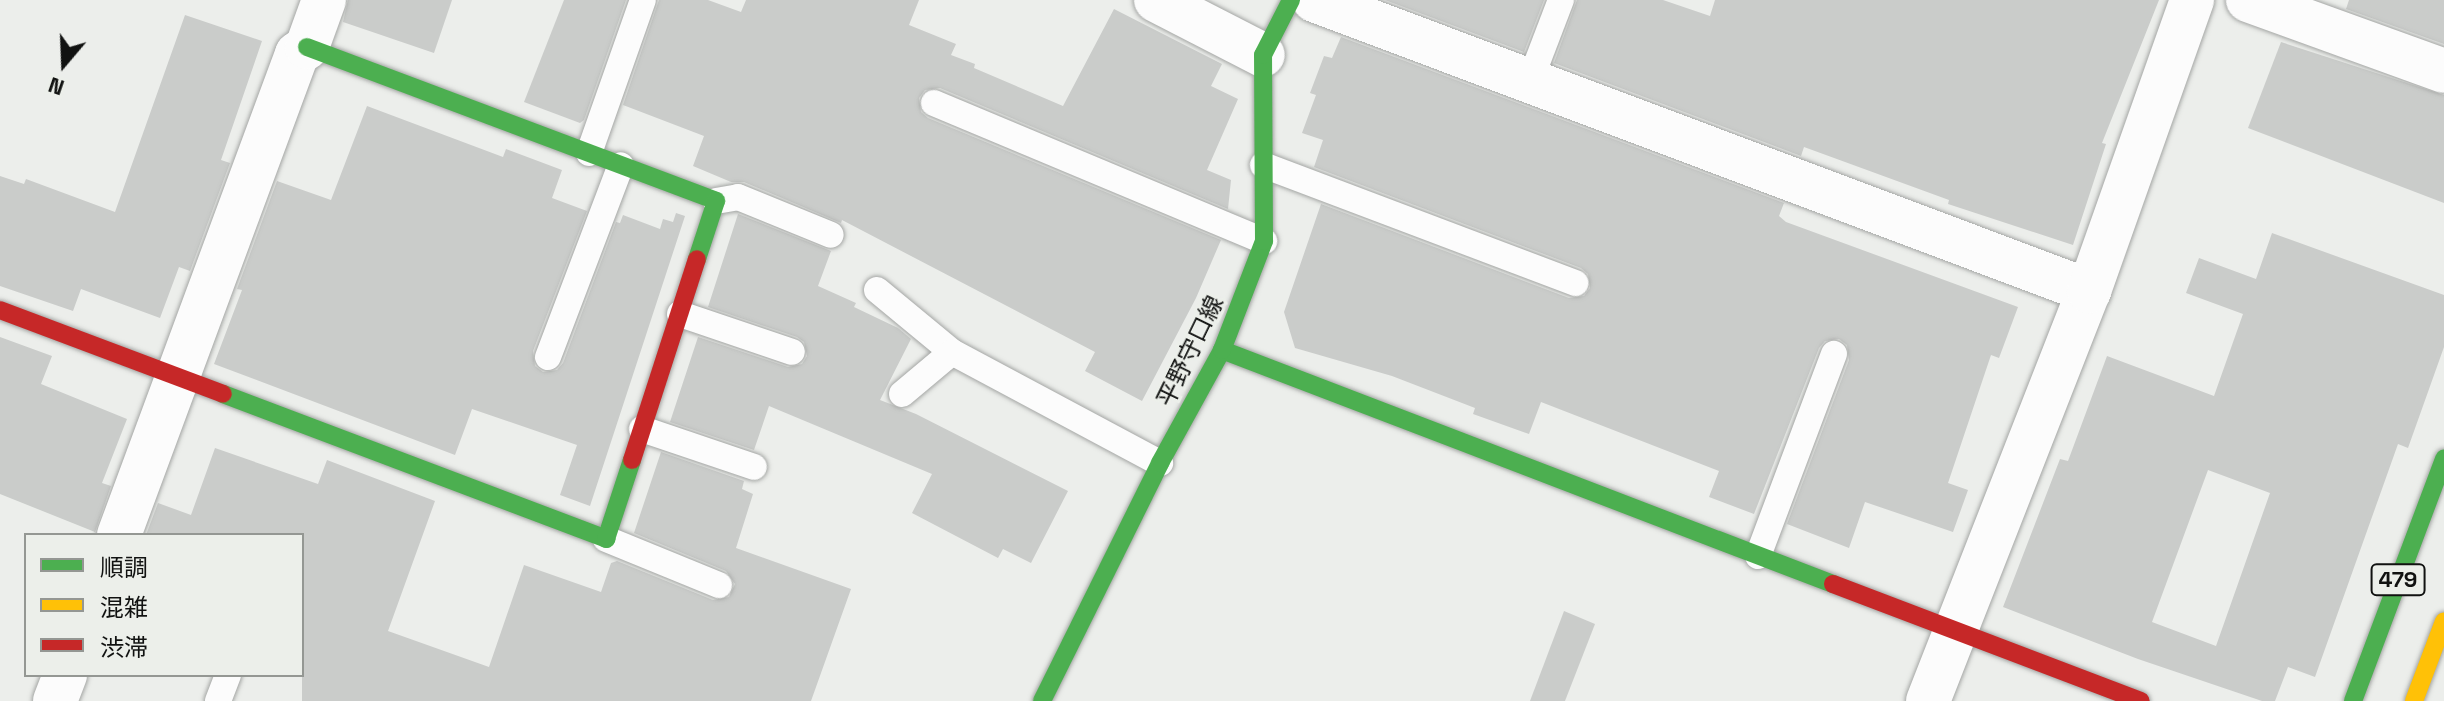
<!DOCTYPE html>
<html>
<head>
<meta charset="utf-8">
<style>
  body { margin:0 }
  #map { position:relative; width:2444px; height:701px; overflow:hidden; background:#eceeeb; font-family:"Space Grotesk","Noto Sans JP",sans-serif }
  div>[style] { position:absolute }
  .building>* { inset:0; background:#caccca }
  .roads { filter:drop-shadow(0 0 2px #a4a6a4) drop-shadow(0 0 2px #a4a6a4) }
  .lane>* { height:26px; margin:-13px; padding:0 13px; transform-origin:13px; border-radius:13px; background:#fcfcfc }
  .street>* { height:44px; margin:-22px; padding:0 22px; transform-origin:22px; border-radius:22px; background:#fcfcfc }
  .fast>* { height:18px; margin:-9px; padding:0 9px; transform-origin:9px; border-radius:9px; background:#4caf50 }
  .slow>* { height:18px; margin:-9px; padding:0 9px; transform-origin:9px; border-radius:9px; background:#ffc107 }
  .jam>* { height:18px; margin:-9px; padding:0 9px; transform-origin:9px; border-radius:9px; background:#c62828 }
  span { translate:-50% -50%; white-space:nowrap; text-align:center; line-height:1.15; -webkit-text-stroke:6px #ecefea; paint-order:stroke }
  .shield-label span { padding:2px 6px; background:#ecefea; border:2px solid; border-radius:6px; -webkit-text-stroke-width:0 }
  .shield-label { font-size:22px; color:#111211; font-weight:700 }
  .street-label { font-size:24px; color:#111211 }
  .legend { position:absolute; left:24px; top:533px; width:280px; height:144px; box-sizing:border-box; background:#ecefea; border:2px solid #949793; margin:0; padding:10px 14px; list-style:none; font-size:24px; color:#111211 }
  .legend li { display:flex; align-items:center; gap:16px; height:40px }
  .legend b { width:40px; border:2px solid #949793 }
  .north { position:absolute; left:24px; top:24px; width:80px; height:80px; -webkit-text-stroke:6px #ecefea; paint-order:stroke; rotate:199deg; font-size:22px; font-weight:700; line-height:32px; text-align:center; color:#111211 }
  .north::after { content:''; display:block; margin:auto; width:28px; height:36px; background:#111211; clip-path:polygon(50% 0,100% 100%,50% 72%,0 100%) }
</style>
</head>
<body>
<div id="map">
  <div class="building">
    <i style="clip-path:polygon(348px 0,452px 0,434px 53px,343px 22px)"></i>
    <i style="clip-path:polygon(564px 0,626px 0,584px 120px,580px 123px,524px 102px)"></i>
    <i style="clip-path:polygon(659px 0,708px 0,741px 12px,746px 0,919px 0,909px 25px,956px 44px,951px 55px,975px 64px,974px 68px,1063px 106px,1114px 9px,1222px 64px,1211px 86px,1238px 99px,1207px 170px,1231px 180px,1228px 209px,940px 88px,925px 90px,919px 98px,921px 112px,928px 118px,1221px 240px,1196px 298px,1142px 401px,1085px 371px,1095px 352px,842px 220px,841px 223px,744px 182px,731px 182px,693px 166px,704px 136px,623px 105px)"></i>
    <i style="clip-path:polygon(1385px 0,1544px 0,1524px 52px)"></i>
    <i style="clip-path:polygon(1577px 0,1663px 0,1710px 16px,1715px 0,2159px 0,2102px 143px,2106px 144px,2073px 245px,1948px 204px,1949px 200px,1804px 147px,1801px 156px,1554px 63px)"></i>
    <i style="clip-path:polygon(2349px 0,2444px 0,2444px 44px,2346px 9px)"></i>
    <i style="clip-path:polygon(185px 15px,262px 41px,221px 160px,230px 163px,190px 271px,179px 267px,160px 318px,81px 289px,73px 311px,0 286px,0 176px,24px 184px,26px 179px,115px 212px)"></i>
    <i style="clip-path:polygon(1341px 37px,1784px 203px,1779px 216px,1786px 222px,2018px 307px,1999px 358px,1991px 355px,1948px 483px,1968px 490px,1953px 532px,1865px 502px,1849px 548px,1787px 524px,1849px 360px,1847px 345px,1839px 339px,1825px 341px,1819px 348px,1754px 514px,1709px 497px,1719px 471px,1541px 402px,1529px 434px,1473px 414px,1475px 408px,1392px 376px,1295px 348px,1284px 312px,1321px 204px,1569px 298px,1584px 296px,1590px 288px,1588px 274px,1581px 268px,1314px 167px,1323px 140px,1302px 133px,1316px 95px,1310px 93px,1324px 56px,1332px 58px)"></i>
    <i style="clip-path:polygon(2281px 42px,2444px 95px,2444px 203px,2248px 128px)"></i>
    <i style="clip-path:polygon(367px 106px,503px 157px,506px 149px,562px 170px,552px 198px,587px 211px,533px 351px,535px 366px,543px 372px,557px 370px,563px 363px,616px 222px,620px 223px,623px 215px,660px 229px,663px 219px,673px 222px,676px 213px,685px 216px,590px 506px,560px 495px,577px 445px,472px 409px,455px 455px,214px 364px,242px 290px,237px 289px,277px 181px,331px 200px)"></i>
    <i style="clip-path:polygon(738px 214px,831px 251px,818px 286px,856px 303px,854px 307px,898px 328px,911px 339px,880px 400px,916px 414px,1068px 491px,1031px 563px,1003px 549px,998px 558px,912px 513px,932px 474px,769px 406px,754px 450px,670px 422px,698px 337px,788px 367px,802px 364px,807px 356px,804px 342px,797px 337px,708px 307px)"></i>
    <i style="clip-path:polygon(evenodd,2272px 233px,2444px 295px,2444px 347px,2408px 448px,2398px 444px,2315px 677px,2288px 667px,2275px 701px,2262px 701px,2138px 659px,2003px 607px,2060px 459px,2068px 461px,2107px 356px,2214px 396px,2243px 314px,2186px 293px,2199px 258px,2256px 279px,2272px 233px,2208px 470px,2270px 493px,2216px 646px,2152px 622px,2208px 470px)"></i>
    <i style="clip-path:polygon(0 337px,52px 356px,41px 384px,127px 419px,102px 483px,111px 486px,95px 532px,0 494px)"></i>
    <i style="clip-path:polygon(215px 448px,318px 484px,327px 460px,435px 501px,388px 631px,489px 667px,524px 565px,601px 592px,611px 563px,617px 561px,713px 600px,729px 597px,735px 584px,726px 571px,634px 533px,661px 452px,744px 481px,742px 489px,753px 494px,736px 548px,851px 589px,811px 701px,302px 701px,302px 535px,146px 535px,158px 503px,191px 515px)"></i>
    <i style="clip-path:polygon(1564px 611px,1595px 624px,1565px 701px,1530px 701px)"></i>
  </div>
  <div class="roads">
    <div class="lane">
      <i style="left:1530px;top:81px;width:87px;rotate:-69.1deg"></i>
      <i style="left:934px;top:103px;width:358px;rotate:22.7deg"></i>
      <i style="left:589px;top:153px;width:162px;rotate:-70.6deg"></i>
      <i style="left:1263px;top:165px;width:334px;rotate:20.7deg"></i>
      <i style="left:716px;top:201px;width:22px;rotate:-10deg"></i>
      <i style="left:738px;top:197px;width:100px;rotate:22.2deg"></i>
      <i style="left:877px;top:290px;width:97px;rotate:39.6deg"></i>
      <i style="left:952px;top:352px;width:236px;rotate:28.1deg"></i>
      <i style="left:680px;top:314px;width:118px;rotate:18.7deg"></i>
      <i style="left:548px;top:357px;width:205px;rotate:-69.2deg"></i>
      <i style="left:902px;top:394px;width:65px;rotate:-40deg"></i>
      <i style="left:642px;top:429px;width:118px;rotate:18.7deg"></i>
      <i style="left:606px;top:539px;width:122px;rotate:22.2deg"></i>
      <i style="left:1758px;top:556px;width:216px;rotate:-69.4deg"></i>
      <i style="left:218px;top:701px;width:28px;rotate:-69deg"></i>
    </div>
    <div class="street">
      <i style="left:1156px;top:0;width:120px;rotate:27.2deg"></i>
      <i style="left:1314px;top:0;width:828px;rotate:20.58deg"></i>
      <i style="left:2248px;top:0;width:208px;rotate:19.9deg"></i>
      <i style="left:119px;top:535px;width:513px;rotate:-69.69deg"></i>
      <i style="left:297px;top:54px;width:12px;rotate:-35deg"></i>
      <i style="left:307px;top:47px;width:50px;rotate:-70.1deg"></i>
      <i style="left:55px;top:701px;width:28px;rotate:-69deg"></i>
      <i style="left:1928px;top:701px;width:440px;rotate:-68.6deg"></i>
      <i style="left:2089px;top:291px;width:309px;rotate:-70.5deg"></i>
    </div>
    <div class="fast">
      <i style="left:307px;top:47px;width:437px;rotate:20.6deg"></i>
      <i style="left:716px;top:201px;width:61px;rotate:108.1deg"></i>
      <i style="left:1222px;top:350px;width:654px;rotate:20.96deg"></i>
      <i style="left:223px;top:394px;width:410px;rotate:20.7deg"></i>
      <i style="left:606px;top:539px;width:83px;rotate:-71.8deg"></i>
      <i style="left:1042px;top:701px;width:266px;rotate:-63.6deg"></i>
      <i style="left:1160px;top:463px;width:129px;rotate:-61.2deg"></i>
      <i style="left:1222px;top:350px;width:117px;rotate:-68.9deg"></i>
      <i style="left:1264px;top:241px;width:186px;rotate:-90.3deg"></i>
      <i style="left:1263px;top:55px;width:62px;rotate:-63deg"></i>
      <i style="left:2353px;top:701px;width:259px;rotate:-69.4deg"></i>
    </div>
    <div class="slow">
      <i style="left:2414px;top:701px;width:85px;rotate:-69.4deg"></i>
    </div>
    <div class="jam">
      <i style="left:0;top:310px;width:238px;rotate:20.6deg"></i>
      <i style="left:632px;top:460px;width:211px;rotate:-72.1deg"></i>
      <i style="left:1833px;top:584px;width:329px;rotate:20.8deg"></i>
    </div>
  </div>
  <div class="shield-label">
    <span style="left:2398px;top:580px">479</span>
  </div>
  <div class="street-label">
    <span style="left:1190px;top:351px;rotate:-64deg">平野守口線</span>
  </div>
  <ul class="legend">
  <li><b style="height:10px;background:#4caf50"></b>順調</li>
  <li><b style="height:10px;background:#ffc107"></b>混雑</li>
  <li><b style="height:10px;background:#c62828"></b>渋滞</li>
  </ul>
  <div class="north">N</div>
</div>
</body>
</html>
